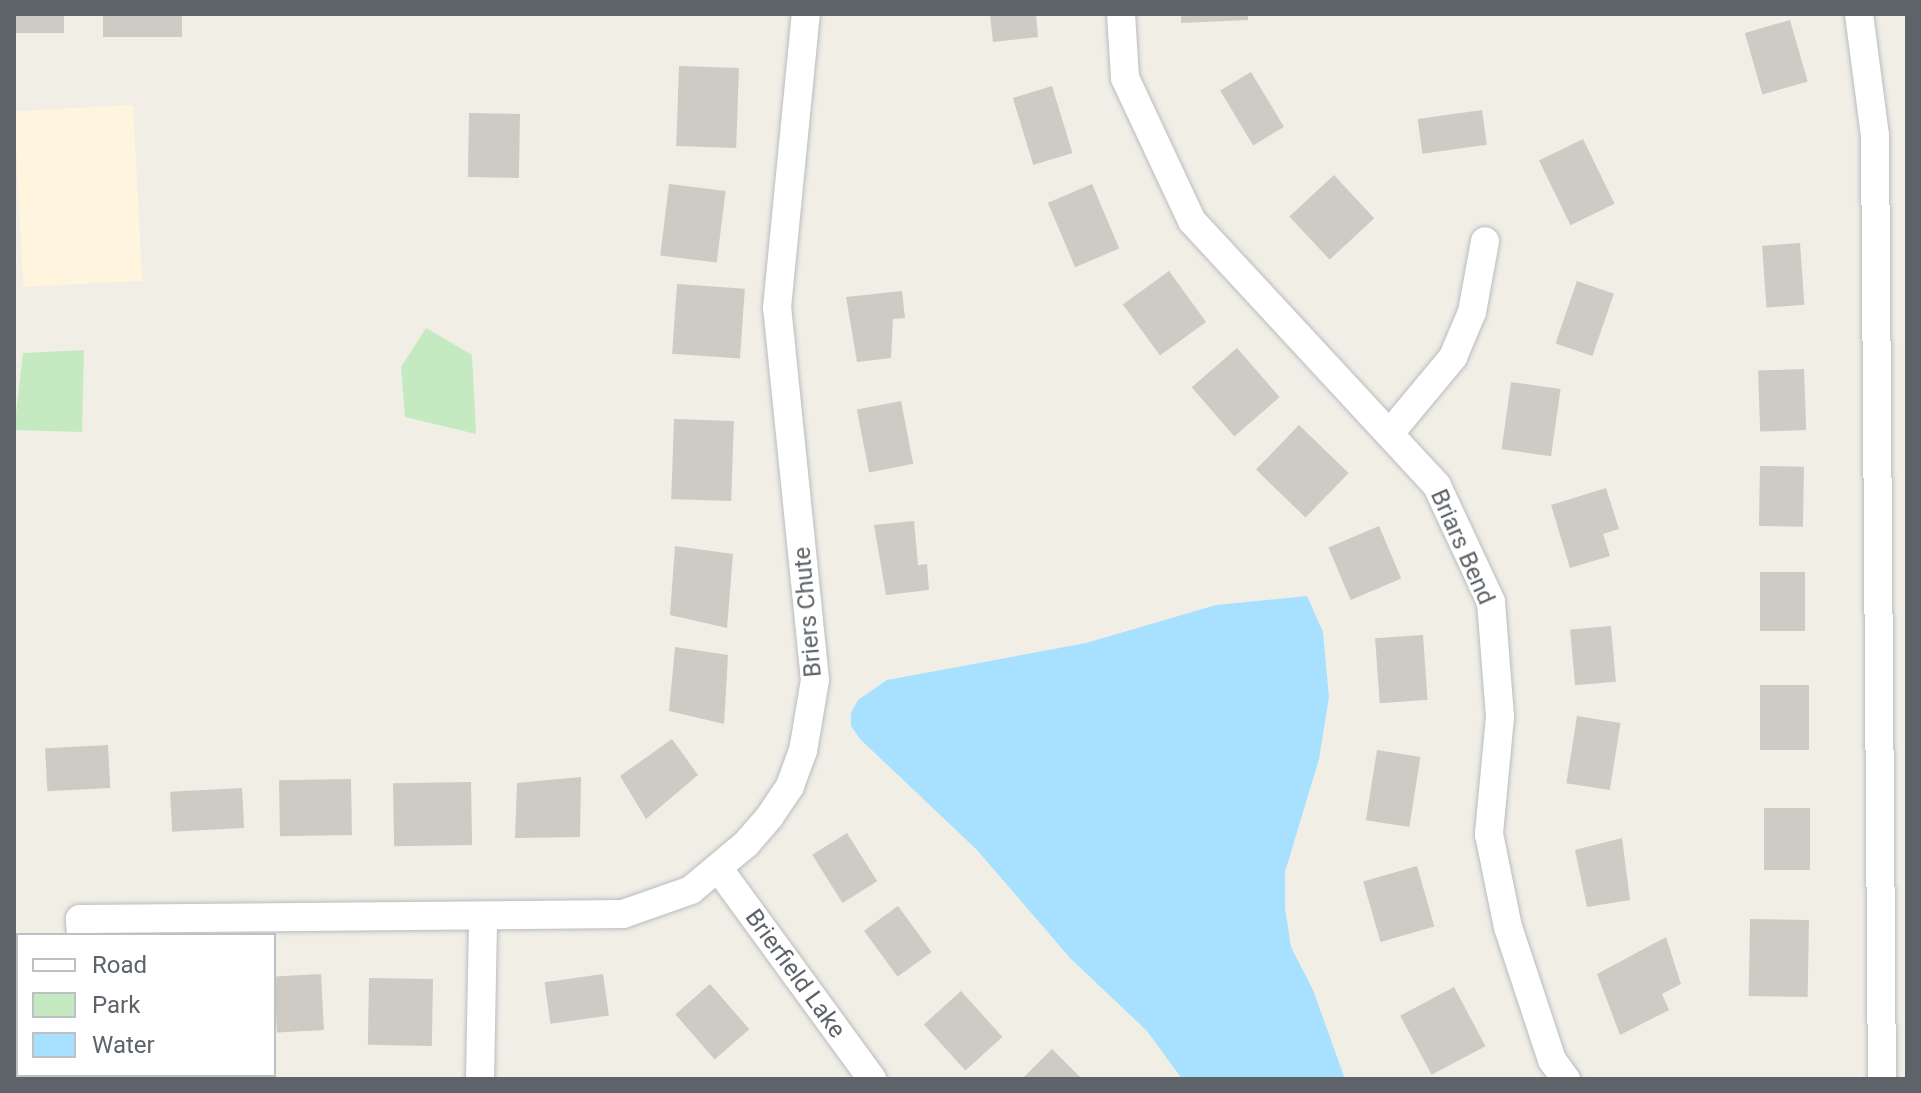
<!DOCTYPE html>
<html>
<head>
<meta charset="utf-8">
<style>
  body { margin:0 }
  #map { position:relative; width:1921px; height:1093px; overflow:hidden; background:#f1eee6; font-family:Roboto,sans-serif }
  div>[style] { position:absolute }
  .commercial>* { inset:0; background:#fff4dd; transform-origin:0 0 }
  .green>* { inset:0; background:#c5eac1 }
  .water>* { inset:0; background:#a8e1ff }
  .building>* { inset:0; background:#cecbc5; transform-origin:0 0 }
  .roads { filter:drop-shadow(0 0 2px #b8bdc1) drop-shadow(0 0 2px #b8bdc1) }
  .minor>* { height:28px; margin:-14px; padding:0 14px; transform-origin:14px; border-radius:14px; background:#fff }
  span { translate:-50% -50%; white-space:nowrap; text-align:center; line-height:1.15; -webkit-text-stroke:6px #fff; paint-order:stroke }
  .street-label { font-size:24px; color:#5d6368 }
  .frame { position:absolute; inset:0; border:16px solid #5d6368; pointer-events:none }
  .legend { position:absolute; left:16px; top:933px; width:260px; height:144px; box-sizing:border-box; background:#fff; border:2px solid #bec1c3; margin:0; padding:10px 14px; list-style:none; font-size:24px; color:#5d6368 }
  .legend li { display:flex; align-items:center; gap:16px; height:40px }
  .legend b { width:40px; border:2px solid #bec1c3 }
</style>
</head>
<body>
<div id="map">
  <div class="commercial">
    <i style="left:133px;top:105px;width:176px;height:119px;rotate:87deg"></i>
  </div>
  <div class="green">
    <i style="clip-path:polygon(426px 328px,472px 355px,476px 434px,405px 417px,401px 367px)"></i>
    <i style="clip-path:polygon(84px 350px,82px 432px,14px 430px,23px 353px)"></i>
  </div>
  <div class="water">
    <i style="clip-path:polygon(1307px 596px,1323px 632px,1329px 697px,1319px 759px,1285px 872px,1285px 908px,1291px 947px,1313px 990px,1345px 1079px,1182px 1079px,1147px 1031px,1070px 958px,977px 850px,860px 739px,851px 726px,851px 713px,858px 700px,887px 680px,1086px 643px,1216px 605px)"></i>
  </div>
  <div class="building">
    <i style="left:14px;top:14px;width:50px;height:19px"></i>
    <i style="left:103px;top:14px;width:79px;height:23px"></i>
    <i style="clip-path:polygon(990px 14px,1036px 14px,1038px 37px,993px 42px)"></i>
    <i style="clip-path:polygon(1181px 14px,1248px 14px,1248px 20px,1181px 23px)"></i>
    <i style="left:1790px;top:20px;width:64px;height:47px;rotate:74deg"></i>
    <i style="left:679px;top:66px;width:60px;height:80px;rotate:2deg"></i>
    <i style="left:1251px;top:72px;width:64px;height:36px;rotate:59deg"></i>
    <i style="left:1052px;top:86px;width:70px;height:41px;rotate:73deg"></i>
    <i style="left:1482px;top:110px;width:35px;height:65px;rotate:82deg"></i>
    <i style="left:469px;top:113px;width:51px;height:64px;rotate:1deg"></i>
    <i style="left:1583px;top:139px;width:72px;height:49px;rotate:64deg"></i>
    <i style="left:1334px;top:175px;width:59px;height:61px;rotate:47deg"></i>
    <i style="left:669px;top:184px;width:57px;height:72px;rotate:7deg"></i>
    <i style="left:1092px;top:184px;width:70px;height:48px;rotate:67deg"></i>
    <i style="left:1800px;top:243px;width:62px;height:38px;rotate:86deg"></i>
    <i style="left:1169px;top:271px;width:63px;height:57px;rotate:54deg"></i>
    <i style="left:1577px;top:281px;width:39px;height:66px;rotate:19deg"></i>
    <i style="left:677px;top:284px;width:68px;height:70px;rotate:4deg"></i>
    <i style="clip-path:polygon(902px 291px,905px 318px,893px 319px,891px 358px,857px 362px,846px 297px)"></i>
    <i style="left:1237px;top:348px;width:65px;height:60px;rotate:49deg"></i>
    <i style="left:1804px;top:369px;width:61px;height:46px;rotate:88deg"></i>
    <i style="left:1511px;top:382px;width:50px;height:68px;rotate:8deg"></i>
    <i style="left:901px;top:401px;width:64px;height:45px;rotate:79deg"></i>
    <i style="left:674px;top:419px;width:60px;height:80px;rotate:2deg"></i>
    <i style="left:1299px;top:425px;width:69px;height:62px;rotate:44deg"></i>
    <i style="left:1760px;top:466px;width:44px;height:60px;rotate:1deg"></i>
    <i style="clip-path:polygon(1606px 488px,1619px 529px,1603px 534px,1610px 556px,1570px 568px,1551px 505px)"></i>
    <i style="clip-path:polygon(914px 521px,918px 565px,927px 564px,929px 590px,886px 595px,874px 525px)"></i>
    <i style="left:1379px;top:526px;width:57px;height:55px;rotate:67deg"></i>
    <i style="clip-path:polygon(675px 546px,733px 554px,727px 628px,670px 615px)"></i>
    <i style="left:1760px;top:572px;width:45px;height:59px"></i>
    <i style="left:1611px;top:626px;width:56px;height:41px;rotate:85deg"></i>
    <i style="left:1423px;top:635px;width:65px;height:48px;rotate:86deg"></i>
    <i style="clip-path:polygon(675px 647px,728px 655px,724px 724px,669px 711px)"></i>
    <i style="left:1760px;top:685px;width:49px;height:65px"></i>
    <i style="left:1577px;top:716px;width:44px;height:68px;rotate:9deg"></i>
    <i style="clip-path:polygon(672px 739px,698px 775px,646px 819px,620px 776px)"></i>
    <i style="left:108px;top:745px;width:43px;height:63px;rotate:87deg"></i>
    <i style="left:1377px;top:750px;width:44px;height:71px;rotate:9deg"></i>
    <i style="clip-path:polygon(581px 777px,580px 837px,515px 838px,517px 783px)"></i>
    <i style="left:351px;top:779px;width:56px;height:72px;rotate:89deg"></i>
    <i style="left:471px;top:782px;width:63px;height:78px;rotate:89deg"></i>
    <i style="left:242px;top:788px;width:40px;height:72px;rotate:87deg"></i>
    <i style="left:1764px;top:808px;width:46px;height:62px"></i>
    <i style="left:847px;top:833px;width:57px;height:41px;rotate:58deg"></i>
    <i style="clip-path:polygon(1622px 838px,1630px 900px,1587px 907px,1575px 850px)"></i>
    <i style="left:1417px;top:866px;width:63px;height:56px;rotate:74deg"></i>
    <i style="left:898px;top:906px;width:57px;height:42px;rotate:54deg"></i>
    <i style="left:1750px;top:919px;width:59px;height:77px;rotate:1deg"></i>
    <i style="clip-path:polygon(1666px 937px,1681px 984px,1662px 994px,1669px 1010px,1620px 1035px,1597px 974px)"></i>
    <i style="left:321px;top:974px;width:56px;height:47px;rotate:87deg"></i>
    <i style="left:603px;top:974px;width:42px;height:59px;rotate:82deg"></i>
    <i style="left:433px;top:979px;width:67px;height:64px;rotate:91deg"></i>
    <i style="left:710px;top:984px;width:60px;height:46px;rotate:49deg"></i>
    <i style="left:1454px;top:987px;width:67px;height:61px;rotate:62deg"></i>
    <i style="left:961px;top:991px;width:62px;height:50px;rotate:48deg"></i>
    <i style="clip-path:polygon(1052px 1049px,1082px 1079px,1022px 1079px)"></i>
  </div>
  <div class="roads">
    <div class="minor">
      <i style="left:1121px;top:14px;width:64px;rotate:86.4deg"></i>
      <i style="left:1125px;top:78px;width:158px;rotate:64.9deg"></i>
      <i style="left:1192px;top:221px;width:361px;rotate:47.2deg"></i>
      <i style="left:1437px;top:486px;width:128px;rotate:65deg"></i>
      <i style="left:1491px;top:602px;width:115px;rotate:85.5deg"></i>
      <i style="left:1500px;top:717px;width:118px;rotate:95.4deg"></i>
      <i style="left:1489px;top:834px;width:95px;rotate:78.5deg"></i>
      <i style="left:1508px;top:927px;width:140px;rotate:71.7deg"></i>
      <i style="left:1552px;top:1060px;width:24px;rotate:54deg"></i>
      <i style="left:1859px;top:14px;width:122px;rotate:82.5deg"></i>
      <i style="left:1875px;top:135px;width:944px;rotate:89.58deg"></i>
      <i style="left:1390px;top:433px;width:99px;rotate:-50.3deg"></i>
      <i style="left:1453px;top:357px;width:49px;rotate:-67.1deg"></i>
      <i style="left:1472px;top:312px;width:72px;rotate:-79.6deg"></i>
      <i style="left:719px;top:869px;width:260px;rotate:53.9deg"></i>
      <i style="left:81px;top:935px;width:16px;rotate:-94deg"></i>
      <i style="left:80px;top:919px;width:543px;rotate:-0.53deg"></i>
      <i style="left:623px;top:914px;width:72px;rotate:-19.4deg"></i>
      <i style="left:691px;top:890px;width:72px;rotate:-39.9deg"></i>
      <i style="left:746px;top:844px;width:37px;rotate:-49deg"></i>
      <i style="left:770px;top:816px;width:36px;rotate:-56deg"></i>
      <i style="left:790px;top:786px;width:37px;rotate:-70deg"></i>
      <i style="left:803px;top:751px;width:72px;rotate:-80.4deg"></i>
      <i style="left:815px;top:680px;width:374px;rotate:-95.8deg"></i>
      <i style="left:777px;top:308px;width:295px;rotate:-84.4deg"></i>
      <i style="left:82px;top:1075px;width:4px;rotate:90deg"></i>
      <i style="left:480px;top:1079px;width:163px;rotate:-88.9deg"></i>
    </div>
  </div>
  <div class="street-label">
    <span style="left:1462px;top:547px;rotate:66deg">Briars Bend</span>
    <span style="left:808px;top:612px;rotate:-95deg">Briers Chute</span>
    <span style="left:795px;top:974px;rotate:54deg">Brierfield Lake</span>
  </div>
  <div class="frame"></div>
  <ul class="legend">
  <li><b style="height:10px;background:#fff"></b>Road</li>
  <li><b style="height:22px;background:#c5eac1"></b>Park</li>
  <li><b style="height:22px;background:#a8e1ff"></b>Water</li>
  </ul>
</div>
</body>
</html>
